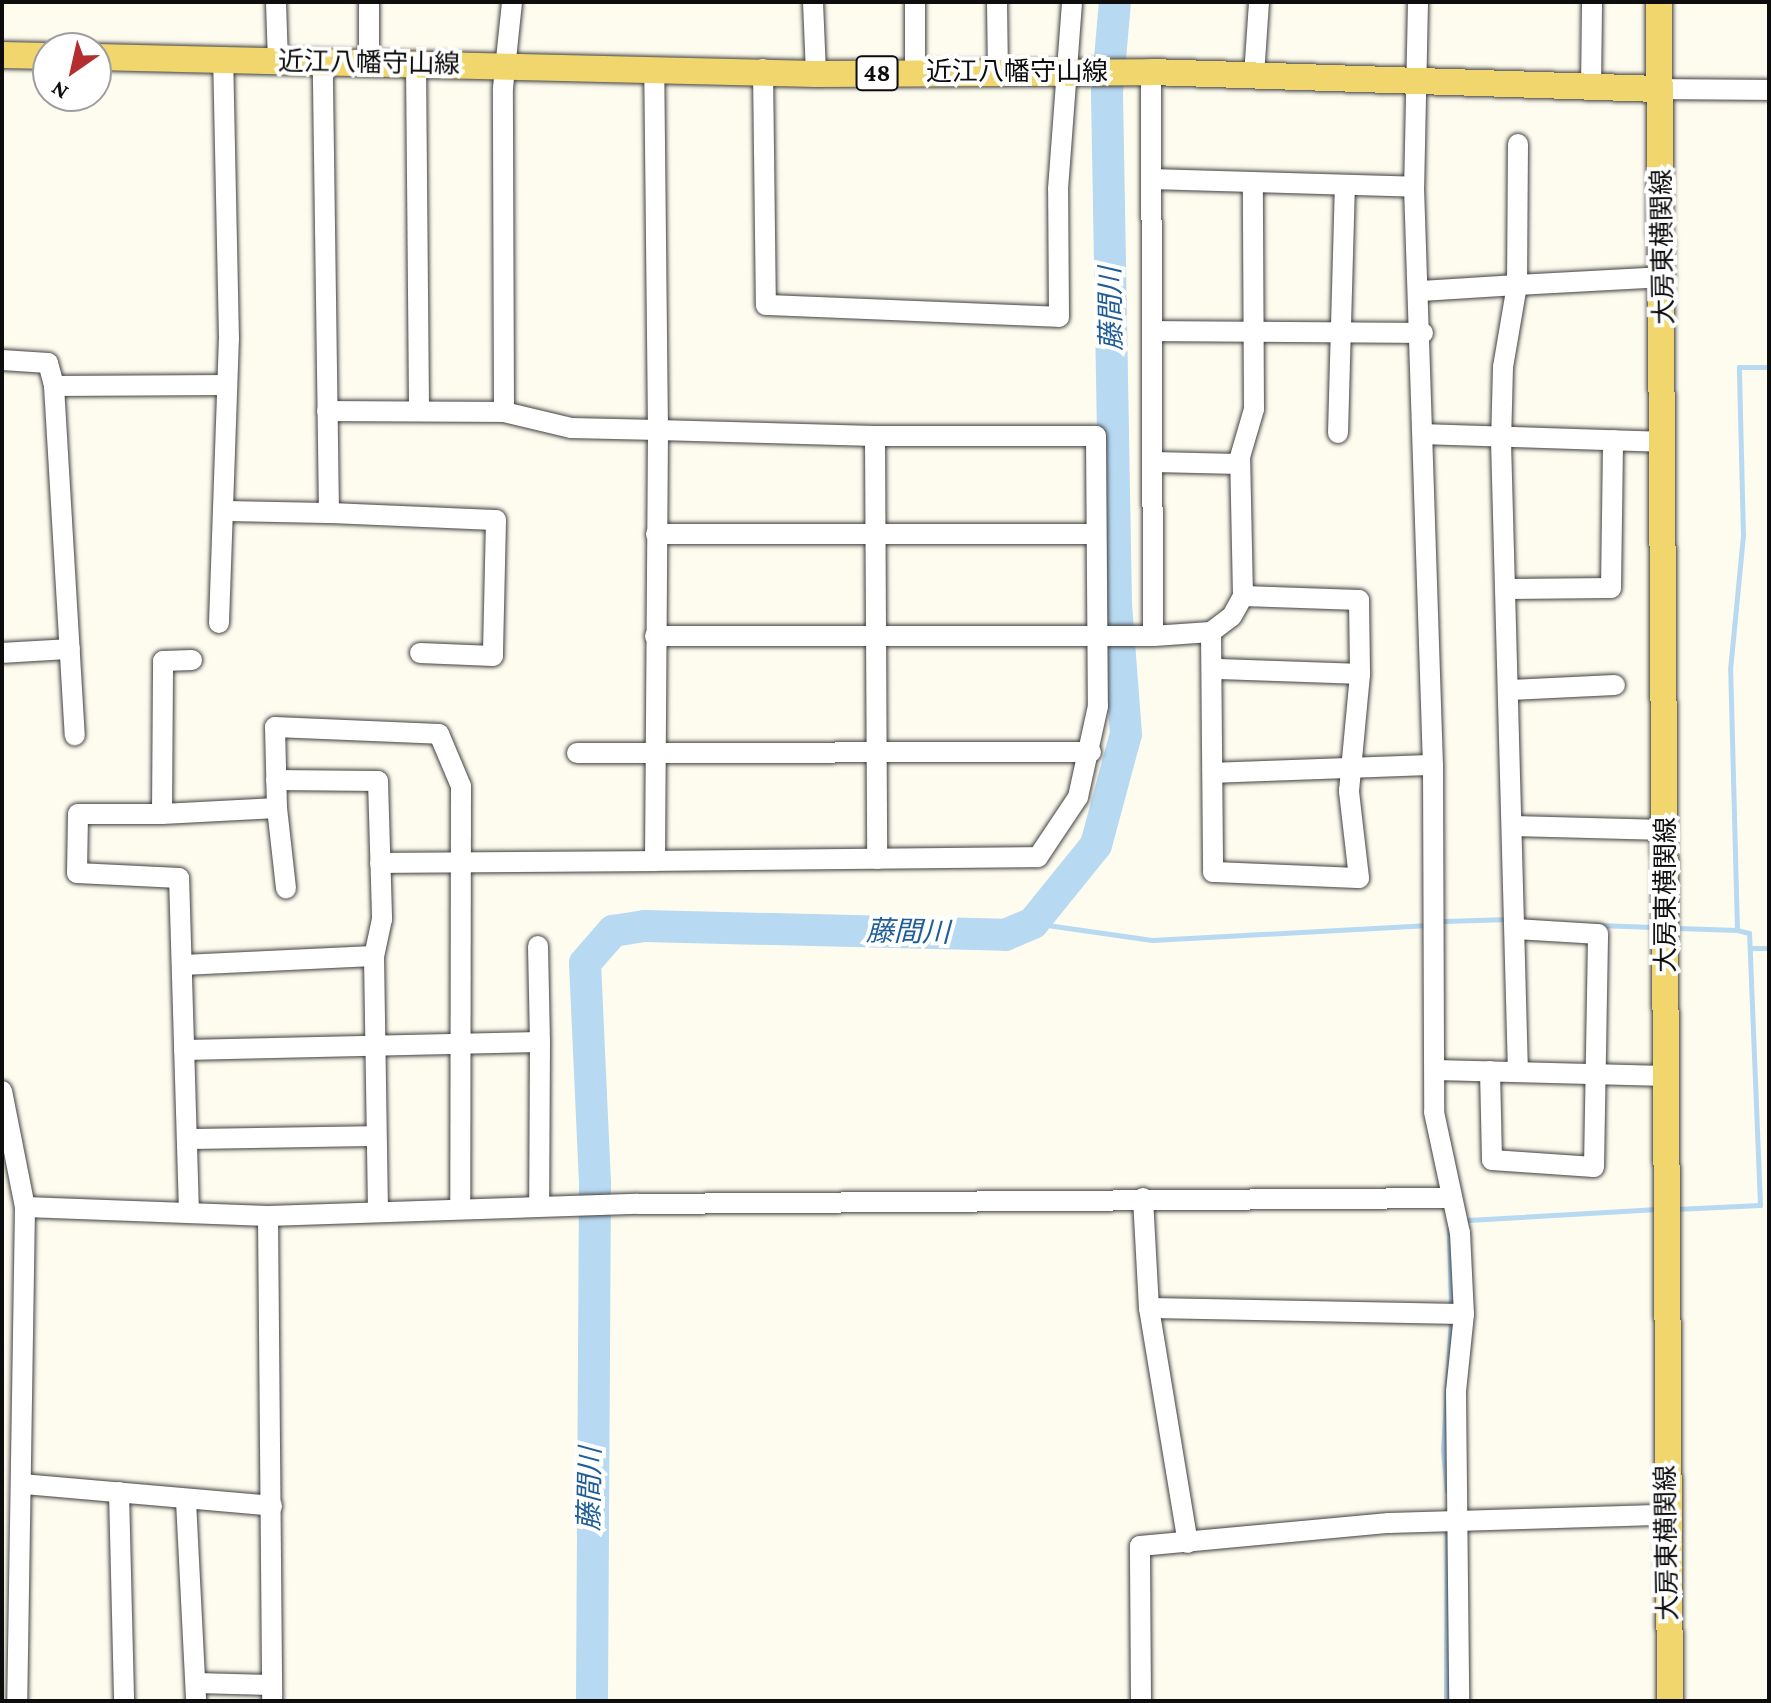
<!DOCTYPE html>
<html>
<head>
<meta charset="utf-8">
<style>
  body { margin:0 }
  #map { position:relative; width:1771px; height:1703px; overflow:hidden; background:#fefcef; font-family:"Crimson Pro","Noto Sans JP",serif }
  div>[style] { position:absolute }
  .stream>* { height:5px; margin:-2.5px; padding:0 2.5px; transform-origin:2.5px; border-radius:2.5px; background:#b7d9f2 }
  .river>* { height:32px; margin:-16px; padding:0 16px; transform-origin:16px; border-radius:16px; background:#b7d9f2 }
  .roads { filter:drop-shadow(0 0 2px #404040) drop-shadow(0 0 2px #404040) }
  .minor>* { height:20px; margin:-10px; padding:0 10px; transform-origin:10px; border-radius:10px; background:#fff }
  .major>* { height:26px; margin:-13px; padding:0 13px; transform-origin:13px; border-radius:13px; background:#f0d66d }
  span { translate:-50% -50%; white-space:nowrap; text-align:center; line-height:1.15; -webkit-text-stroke:8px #fff; paint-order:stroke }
  .shield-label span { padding:2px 6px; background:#fff; border:2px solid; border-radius:6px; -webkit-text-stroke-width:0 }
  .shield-label { font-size:24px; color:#0d0d0d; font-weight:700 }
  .street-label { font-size:26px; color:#0d0d0d }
  .water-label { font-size:28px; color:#1f5d97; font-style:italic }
  .frame { position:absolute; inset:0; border:4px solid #0d0d0d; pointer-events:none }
  .north { position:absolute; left:32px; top:32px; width:80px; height:80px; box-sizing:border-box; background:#fff; border:2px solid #9e9e9e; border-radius:50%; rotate:214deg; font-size:22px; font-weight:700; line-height:32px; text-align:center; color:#0d0d0d }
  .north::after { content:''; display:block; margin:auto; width:28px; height:36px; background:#b52e2f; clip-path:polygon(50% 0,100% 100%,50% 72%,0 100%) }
</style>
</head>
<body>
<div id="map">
  <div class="stream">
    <i style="left:1444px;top:921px;width:66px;rotate:-1.7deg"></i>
    <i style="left:1033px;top:923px;width:120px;rotate:8.1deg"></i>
    <i style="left:1152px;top:940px;width:273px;rotate:-3.1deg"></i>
    <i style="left:1598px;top:925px;width:54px;rotate:2.1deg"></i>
    <i style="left:1678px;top:928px;width:59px;rotate:1.9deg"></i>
    <i style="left:1750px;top:948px;width:19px"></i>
    <i style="left:1676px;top:1209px;width:84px;rotate:-2.7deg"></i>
    <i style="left:1760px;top:1205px;width:272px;rotate:-92.3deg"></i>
    <i style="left:1749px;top:933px;width:12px;rotate:-166deg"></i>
    <i style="left:1737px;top:930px;width:260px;rotate:-91.5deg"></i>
    <i style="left:1730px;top:670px;width:135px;rotate:-84.5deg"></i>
    <i style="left:1743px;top:536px;width:169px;rotate:-91.4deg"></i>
    <i style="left:1739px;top:367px;width:30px"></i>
    <i style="left:1468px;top:1220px;width:190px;rotate:-3.3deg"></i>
    <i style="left:1449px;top:1229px;width:79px;rotate:88.5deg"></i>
    <i style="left:1447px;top:1491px;width:41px;rotate:-95.6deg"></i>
    <i style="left:1443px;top:1450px;width:132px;rotate:-86.5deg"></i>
    <i style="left:1446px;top:1701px;width:173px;rotate:-89.7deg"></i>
  </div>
  <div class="river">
    <i style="left:592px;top:1701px;width:518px;rotate:-89.67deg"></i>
    <i style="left:595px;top:1183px;width:220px;rotate:-92.6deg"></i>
    <i style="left:585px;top:963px;width:43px;rotate:-48.8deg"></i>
    <i style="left:613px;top:931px;width:32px;rotate:-9deg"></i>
    <i style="left:645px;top:926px;width:360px;rotate:1.4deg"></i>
    <i style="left:1005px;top:935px;width:30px;rotate:-23deg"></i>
    <i style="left:1033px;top:923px;width:100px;rotate:-51.1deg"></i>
    <i style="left:1096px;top:845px;width:115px;rotate:-74.9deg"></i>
    <i style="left:1126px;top:734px;width:130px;rotate:-94.4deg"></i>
    <i style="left:1116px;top:604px;width:511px;rotate:-91.01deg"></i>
    <i style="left:1107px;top:93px;width:91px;rotate:-85deg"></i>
  </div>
  <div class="roads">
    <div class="minor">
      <i style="left:276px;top:2px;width:60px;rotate:88.1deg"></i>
      <i style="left:813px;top:2px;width:72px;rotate:87.6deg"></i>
      <i style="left:997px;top:2px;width:70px;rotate:89.2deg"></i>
      <i style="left:1418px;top:2px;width:185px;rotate:91.2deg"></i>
      <i style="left:1414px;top:187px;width:578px;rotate:88.12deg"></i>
      <i style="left:1433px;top:765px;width:347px;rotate:89.8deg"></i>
      <i style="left:1434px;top:1112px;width:124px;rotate:77.9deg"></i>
      <i style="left:1460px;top:1233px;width:81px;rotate:87.2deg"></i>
      <i style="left:1464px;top:1314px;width:78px;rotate:95.9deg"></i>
      <i style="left:1456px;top:1392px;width:309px;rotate:89.4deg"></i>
      <i style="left:416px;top:62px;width:349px;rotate:89.5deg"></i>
      <i style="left:369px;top:63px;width:61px;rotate:-90deg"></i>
      <i style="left:763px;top:69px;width:236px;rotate:89.3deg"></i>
      <i style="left:766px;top:305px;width:293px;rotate:2.3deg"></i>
      <i style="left:1059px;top:317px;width:128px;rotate:-90.4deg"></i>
      <i style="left:1058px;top:189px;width:188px;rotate:-85.7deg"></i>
      <i style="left:1151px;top:72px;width:564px;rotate:89.8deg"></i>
      <i style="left:915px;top:73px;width:71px;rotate:-90deg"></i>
      <i style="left:1254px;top:76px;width:74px;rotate:-86.1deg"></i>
      <i style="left:1591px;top:88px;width:86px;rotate:-89.3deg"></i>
      <i style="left:1659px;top:89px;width:110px;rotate:0.5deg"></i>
      <i style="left:1518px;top:144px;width:141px;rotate:90.4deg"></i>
      <i style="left:1517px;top:285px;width:148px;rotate:-3.1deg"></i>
      <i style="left:1152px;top:179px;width:262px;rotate:1.7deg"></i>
      <i style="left:1421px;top:291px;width:96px;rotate:-3.6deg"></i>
      <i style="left:1517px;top:285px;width:83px;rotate:99.7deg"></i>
      <i style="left:1503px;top:367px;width:74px;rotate:91.5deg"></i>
      <i style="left:1501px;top:441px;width:631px;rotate:88.46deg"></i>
      <i style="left:1153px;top:331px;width:270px;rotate:0.4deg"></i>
      <i style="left:2px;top:360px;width:46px;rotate:3.7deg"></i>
      <i style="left:48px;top:363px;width:24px;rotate:75deg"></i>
      <i style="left:54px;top:386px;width:173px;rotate:-0.3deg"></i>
      <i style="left:54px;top:386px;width:350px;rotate:86.6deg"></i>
      <i style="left:327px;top:411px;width:177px;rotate:0.3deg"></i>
      <i style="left:504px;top:412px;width:324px;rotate:-90.2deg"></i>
      <i style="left:503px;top:88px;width:86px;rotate:-84deg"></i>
      <i style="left:504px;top:412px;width:69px;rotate:13.4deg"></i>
      <i style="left:571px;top:428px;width:87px;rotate:1.3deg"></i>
      <i style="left:658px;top:430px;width:217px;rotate:1.6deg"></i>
      <i style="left:875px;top:436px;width:221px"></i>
      <i style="left:1096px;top:436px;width:270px;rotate:89.6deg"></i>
      <i style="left:1098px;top:706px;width:93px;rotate:102.4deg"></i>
      <i style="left:1078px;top:797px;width:72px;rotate:123.7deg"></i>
      <i style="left:1038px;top:857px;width:383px;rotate:179.4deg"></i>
      <i style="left:655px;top:861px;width:431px;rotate:-89.6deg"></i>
      <i style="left:658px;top:430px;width:359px;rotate:-90.6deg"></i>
      <i style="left:1338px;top:433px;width:248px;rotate:-88.4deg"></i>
      <i style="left:1423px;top:434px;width:242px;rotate:1.9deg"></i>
      <i style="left:875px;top:436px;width:423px;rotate:89.7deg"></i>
      <i style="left:1153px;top:462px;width:87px;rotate:1.3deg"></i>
      <i style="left:224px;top:511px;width:105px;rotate:1.1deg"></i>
      <i style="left:329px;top:513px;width:450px;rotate:-90.8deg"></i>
      <i style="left:329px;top:513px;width:167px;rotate:2.4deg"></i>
      <i style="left:496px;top:520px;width:136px;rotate:91.3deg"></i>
      <i style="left:493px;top:656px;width:73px;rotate:-177.6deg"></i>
      <i style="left:656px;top:534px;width:440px"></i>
      <i style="left:1508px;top:589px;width:103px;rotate:-0.6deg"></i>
      <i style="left:1611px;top:588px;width:148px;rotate:-89.2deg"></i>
      <i style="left:1243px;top:596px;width:116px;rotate:2deg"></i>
      <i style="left:1359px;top:600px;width:74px;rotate:89.2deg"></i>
      <i style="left:219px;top:623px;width:284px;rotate:-88deg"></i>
      <i style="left:229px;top:339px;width:278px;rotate:-91.2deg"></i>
      <i style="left:1211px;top:632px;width:240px;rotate:89.5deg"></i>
      <i style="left:1213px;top:872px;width:146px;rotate:2.4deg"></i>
      <i style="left:1359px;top:878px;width:88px;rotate:-96.6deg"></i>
      <i style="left:1349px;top:791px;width:118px;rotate:-84.6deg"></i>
      <i style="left:1360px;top:674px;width:146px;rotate:-178deg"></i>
      <i style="left:655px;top:636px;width:498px"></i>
      <i style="left:1153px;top:636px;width:58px;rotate:-3.9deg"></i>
      <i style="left:1211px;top:632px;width:26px;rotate:-37deg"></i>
      <i style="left:1232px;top:616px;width:23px;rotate:-61deg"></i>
      <i style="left:1243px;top:596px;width:139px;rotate:-91.2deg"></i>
      <i style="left:1240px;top:457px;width:50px;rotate:-73.7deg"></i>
      <i style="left:1254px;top:409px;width:227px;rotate:-90.3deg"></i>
      <i style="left:2px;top:653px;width:68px;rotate:-3.4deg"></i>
      <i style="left:1510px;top:690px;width:105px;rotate:-2.7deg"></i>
      <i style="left:577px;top:753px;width:514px;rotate:-0.11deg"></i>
      <i style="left:1213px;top:773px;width:220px;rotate:-2.1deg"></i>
      <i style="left:276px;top:780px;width:102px;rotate:0.6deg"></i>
      <i style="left:378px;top:781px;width:138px;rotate:88.3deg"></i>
      <i style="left:382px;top:919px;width:38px;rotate:102deg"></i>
      <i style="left:277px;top:808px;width:81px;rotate:-91.4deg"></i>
      <i style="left:275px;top:727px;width:164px;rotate:2.4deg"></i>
      <i style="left:439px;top:734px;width:56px;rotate:67.1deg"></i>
      <i style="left:461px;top:786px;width:423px;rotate:90.1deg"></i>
      <i style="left:162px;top:814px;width:115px;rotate:-3deg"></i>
      <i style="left:277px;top:808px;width:81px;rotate:83.6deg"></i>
      <i style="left:1513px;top:826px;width:152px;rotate:1.5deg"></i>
      <i style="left:380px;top:863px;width:275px;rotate:-0.4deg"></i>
      <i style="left:538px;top:946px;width:96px;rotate:88.8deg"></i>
      <i style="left:182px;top:965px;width:192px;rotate:-2.7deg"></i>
      <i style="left:374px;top:956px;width:256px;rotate:89.1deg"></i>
      <i style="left:184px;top:1050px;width:356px;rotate:-1.3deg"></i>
      <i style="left:540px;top:1042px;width:164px;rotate:90.3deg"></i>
      <i style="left:1436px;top:1070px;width:230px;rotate:1.5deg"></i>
      <i style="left:1490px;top:1071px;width:89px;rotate:88.7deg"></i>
      <i style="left:1492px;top:1160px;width:102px;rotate:3.9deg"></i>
      <i style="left:1594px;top:1167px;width:233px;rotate:-89deg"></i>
      <i style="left:1598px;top:934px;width:81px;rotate:-176.5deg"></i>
      <i style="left:2px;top:1091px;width:118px;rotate:78.8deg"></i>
      <i style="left:25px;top:1207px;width:494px;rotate:90.9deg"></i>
      <i style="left:187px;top:1139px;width:189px;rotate:-0.9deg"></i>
      <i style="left:1143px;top:1198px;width:110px;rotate:86.9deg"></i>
      <i style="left:1149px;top:1308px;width:238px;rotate:80.6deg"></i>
      <i style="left:25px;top:1207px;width:243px;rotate:2.1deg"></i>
      <i style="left:268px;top:1216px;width:370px;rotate:-1.9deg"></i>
      <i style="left:638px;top:1204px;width:811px;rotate:-0.42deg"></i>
      <i style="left:189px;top:1213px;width:335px;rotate:-91.7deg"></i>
      <i style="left:179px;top:878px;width:102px;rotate:-177.2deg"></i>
      <i style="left:77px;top:873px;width:59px;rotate:-89deg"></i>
      <i style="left:78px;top:814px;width:84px"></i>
      <i style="left:162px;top:814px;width:153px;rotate:-89.6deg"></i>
      <i style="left:163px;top:661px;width:29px;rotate:-2deg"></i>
      <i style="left:268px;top:1216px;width:485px;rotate:89.5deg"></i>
      <i style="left:1149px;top:1308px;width:315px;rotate:1.1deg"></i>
      <i style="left:23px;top:1484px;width:250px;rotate:5deg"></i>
      <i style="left:119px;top:1492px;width:209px;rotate:88.6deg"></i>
      <i style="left:186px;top:1501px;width:200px;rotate:87.1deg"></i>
      <i style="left:197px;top:1683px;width:72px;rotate:1.6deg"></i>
      <i style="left:1141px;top:1701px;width:155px;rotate:-90.4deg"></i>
      <i style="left:1140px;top:1546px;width:250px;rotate:-5.3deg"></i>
      <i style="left:1389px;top:1523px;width:277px;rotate:-1.7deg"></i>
    </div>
    <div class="major">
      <i style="left:1659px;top:2px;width:1699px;rotate:89.63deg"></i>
      <i style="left:2px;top:55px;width:46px;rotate:1.2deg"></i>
      <i style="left:96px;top:57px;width:720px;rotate:1.35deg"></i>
      <i style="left:816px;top:74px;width:335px;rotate:-0.3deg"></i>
      <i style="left:1151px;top:72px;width:508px;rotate:1.92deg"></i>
    </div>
  </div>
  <div class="shield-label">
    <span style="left:877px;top:73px">48</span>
  </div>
  <div class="street-label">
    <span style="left:369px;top:63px;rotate:1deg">近江八幡守山線</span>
    <span style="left:1017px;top:72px">近江八幡守山線</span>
    <span style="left:1663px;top:247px;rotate:-91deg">大房東横関線</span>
    <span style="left:1666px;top:895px;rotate:-90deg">大房東横関線</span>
    <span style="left:1667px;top:1543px;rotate:-91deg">大房東横関線</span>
  </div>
  <div class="water-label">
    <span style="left:1111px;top:309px;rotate:-91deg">藤間川</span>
    <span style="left:908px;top:932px;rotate:1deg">藤間川</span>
    <span style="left:590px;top:1489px;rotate:-89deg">藤間川</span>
  </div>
  <div class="frame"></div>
  <div class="north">N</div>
</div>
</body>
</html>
